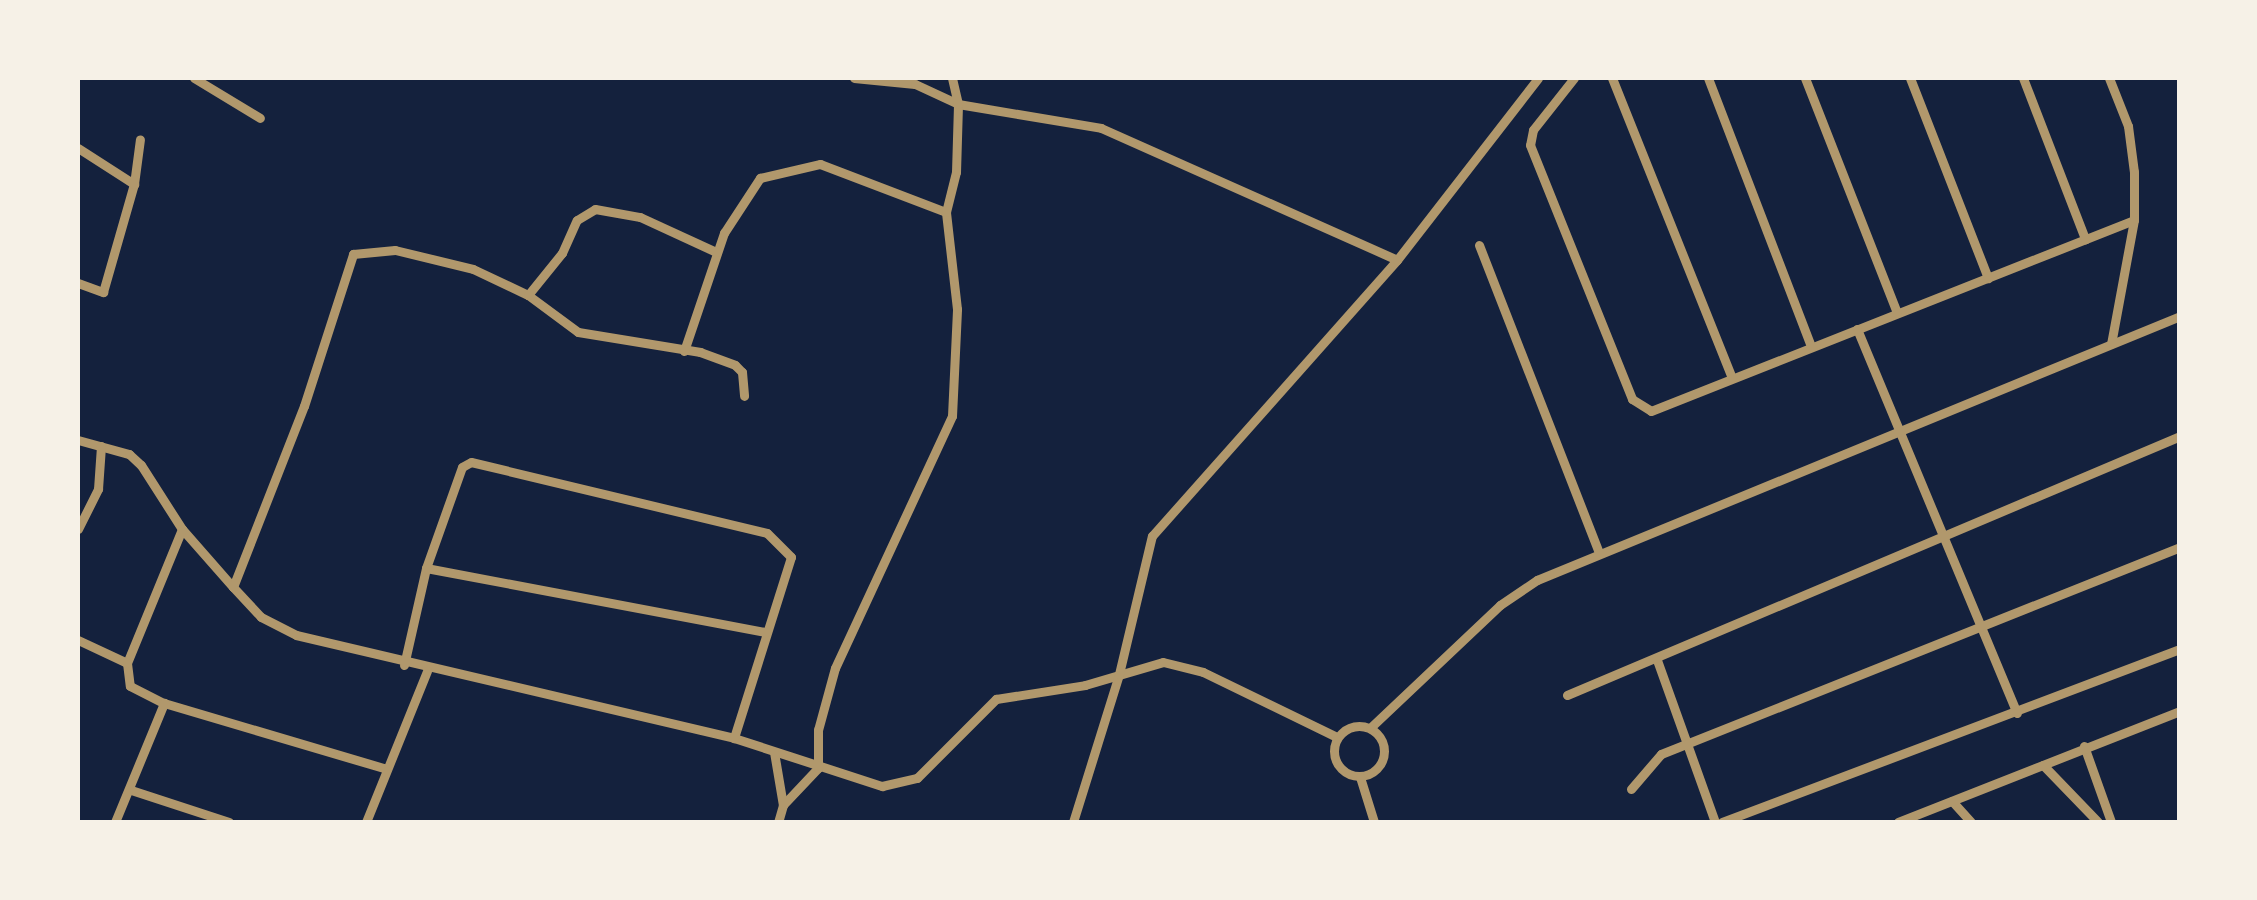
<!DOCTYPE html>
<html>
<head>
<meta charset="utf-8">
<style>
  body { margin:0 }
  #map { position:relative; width:2257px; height:900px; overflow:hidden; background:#14213d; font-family:"Source Sans 3",sans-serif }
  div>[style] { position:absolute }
  .minor>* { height:9px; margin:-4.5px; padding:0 4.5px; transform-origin:4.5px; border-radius:4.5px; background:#b1986c }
  .minor>.ring { margin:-4.5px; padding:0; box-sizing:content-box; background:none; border:9px solid #b1986c; border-radius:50% }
  span { translate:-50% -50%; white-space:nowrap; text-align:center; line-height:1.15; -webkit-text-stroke:8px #f6f1e7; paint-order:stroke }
  .frame { position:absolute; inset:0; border:80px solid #f6f1e7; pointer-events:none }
</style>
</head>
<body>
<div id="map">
  <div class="minor">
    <i style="left:194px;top:78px;width:77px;rotate:31.2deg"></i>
    <i style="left:854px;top:78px;width:61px;rotate:5.6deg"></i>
    <i style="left:915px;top:84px;width:47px;rotate:24.9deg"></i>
    <i style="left:958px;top:104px;width:145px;rotate:9.5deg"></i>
    <i style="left:1101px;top:128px;width:324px;rotate:24deg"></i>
    <i style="left:1574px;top:78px;width:66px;rotate:128.3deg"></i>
    <i style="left:1533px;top:130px;width:15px;rotate:101deg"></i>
    <i style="left:1530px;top:145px;width:274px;rotate:68.1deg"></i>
    <i style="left:1632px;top:399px;width:22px;rotate:32deg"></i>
    <i style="left:1651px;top:411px;width:519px;rotate:-21.58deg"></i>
    <i style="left:1612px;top:78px;width:323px;rotate:68.2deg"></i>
    <i style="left:1708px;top:78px;width:288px;rotate:69deg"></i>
    <i style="left:1805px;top:78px;width:252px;rotate:68.6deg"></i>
    <i style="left:1910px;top:78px;width:215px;rotate:68.7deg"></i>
    <i style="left:2023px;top:78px;width:173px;rotate:68.9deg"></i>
    <i style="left:2109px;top:78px;width:52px;rotate:68.4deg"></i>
    <i style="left:2128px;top:126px;width:46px;rotate:82.6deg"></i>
    <i style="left:2134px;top:172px;width:48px;rotate:90deg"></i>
    <i style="left:2134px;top:220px;width:126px;rotate:100.5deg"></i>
    <i style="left:78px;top:148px;width:67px;rotate:32.7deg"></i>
    <i style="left:1479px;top:245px;width:331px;rotate:68.7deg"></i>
    <i style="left:78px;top:283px;width:27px;rotate:20deg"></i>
    <i style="left:103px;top:292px;width:112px;rotate:-74deg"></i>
    <i style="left:134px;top:184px;width:45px;rotate:-82.4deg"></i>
    <i style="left:528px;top:295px;width:62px;rotate:36.5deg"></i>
    <i style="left:578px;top:332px;width:124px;rotate:9.3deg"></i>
    <i style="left:700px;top:352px;width:37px;rotate:20deg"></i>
    <i style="left:735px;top:365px;width:10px;rotate:45deg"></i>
    <i style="left:742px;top:372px;width:24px;rotate:85deg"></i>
    <i style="left:1857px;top:329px;width:416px;rotate:67.4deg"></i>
    <i style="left:684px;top:351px;width:125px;rotate:-71.3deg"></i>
    <i style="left:724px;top:233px;width:66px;rotate:-56.8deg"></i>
    <i style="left:760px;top:178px;width:62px;rotate:-13.1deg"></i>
    <i style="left:820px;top:164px;width:135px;rotate:20.9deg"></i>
    <i style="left:78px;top:440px;width:53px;rotate:15.4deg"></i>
    <i style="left:129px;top:454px;width:16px;rotate:43deg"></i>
    <i style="left:141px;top:465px;width:76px;rotate:57.4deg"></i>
    <i style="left:182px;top:529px;width:77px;rotate:48.7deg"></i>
    <i style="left:233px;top:587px;width:41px;rotate:47deg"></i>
    <i style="left:261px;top:617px;width:39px;rotate:27deg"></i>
    <i style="left:296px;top:635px;width:450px;rotate:13.2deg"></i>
    <i style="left:734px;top:738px;width:156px;rotate:18deg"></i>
    <i style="left:882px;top:786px;width:36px;rotate:-13deg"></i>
    <i style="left:917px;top:778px;width:112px;rotate:-45deg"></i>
    <i style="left:996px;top:699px;width:90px;rotate:-8.9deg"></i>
    <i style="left:1085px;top:685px;width:81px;rotate:-16.4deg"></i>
    <i style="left:1163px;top:662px;width:41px;rotate:14deg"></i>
    <i style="left:1203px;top:672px;width:149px;rotate:25.9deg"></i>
    <i style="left:78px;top:529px;width:45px;rotate:-63.4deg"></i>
    <i style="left:98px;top:489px;width:43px;rotate:-86deg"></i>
    <i style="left:182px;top:529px;width:145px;rotate:112.3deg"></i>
    <i style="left:127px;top:663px;width:23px;rotate:83deg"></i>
    <i style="left:130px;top:686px;width:38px;rotate:27deg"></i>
    <i style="left:164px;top:703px;width:229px;rotate:16.5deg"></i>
    <i style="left:426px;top:568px;width:107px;rotate:-70.4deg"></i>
    <i style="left:462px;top:467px;width:10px;rotate:-29deg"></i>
    <i style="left:471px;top:462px;width:304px;rotate:13.5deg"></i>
    <i style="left:767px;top:533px;width:34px;rotate:45deg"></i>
    <i style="left:791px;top:557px;width:190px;rotate:107.5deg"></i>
    <i style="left:233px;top:587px;width:194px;rotate:-68.6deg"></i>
    <i style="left:304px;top:406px;width:160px;rotate:-72.1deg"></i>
    <i style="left:353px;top:254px;width:42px;rotate:-5.4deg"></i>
    <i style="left:395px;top:250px;width:80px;rotate:13.7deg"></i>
    <i style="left:473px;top:269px;width:61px;rotate:25.3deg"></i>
    <i style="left:528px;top:295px;width:54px;rotate:-51deg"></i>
    <i style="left:562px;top:253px;width:36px;rotate:-66deg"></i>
    <i style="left:577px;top:220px;width:21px;rotate:-31deg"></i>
    <i style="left:595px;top:209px;width:46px;rotate:10.1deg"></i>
    <i style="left:640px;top:217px;width:84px;rotate:24.7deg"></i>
    <i style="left:78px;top:640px;width:54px;rotate:25.1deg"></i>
    <i style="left:1657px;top:660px;width:172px;rotate:70.3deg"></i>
    <i style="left:404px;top:665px;width:99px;rotate:-77.2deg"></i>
    <i style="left:426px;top:568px;width:346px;rotate:10.7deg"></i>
    <i style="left:1567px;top:695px;width:665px;rotate:-22.9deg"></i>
    <i class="ring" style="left:1334px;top:726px;width:41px;height:41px"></i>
    <i style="left:1370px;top:728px;width:179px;rotate:-43.4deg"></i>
    <i style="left:1500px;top:605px;width:45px;rotate:-34deg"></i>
    <i style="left:1537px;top:580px;width:695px;rotate:-22.32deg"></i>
    <i style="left:2084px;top:746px;width:81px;rotate:70.4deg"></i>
    <i style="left:774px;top:752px;width:54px;rotate:80.4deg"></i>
    <i style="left:783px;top:805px;width:18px;rotate:106deg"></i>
    <i style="left:2043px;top:765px;width:79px;rotate:46deg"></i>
    <i style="left:1360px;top:777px;width:47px;rotate:72.7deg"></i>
    <i style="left:1631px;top:789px;width:46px;rotate:-49.4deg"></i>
    <i style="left:1661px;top:754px;width:559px;rotate:-21.74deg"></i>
    <i style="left:131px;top:790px;width:103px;rotate:18.1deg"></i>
    <i style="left:1952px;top:801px;width:28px;rotate:48deg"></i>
    <i style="left:783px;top:805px;width:51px;rotate:-46.6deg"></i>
    <i style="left:818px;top:768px;width:38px;rotate:-90deg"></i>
    <i style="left:818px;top:730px;width:64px;rotate:-74.7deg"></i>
    <i style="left:835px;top:668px;width:278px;rotate:-65.1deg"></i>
    <i style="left:952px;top:416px;width:107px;rotate:-87.3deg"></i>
    <i style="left:957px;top:309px;width:98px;rotate:-96.5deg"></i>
    <i style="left:946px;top:212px;width:41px;rotate:-76deg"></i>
    <i style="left:956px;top:172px;width:68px;rotate:-88.3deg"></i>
    <i style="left:958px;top:104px;width:27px;rotate:-103deg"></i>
    <i style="left:115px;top:822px;width:129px;rotate:-67.6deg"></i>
    <i style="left:366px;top:822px;width:163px;rotate:-68deg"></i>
    <i style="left:1073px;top:822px;width:155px;rotate:-72.7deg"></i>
    <i style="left:1119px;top:674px;width:142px;rotate:-76.6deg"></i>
    <i style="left:1152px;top:536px;width:369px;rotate:-48.4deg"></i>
    <i style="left:1397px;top:260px;width:230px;rotate:-52.2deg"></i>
    <i style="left:1722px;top:822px;width:490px;rotate:-20.7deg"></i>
    <i style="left:1898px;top:822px;width:303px;rotate:-21.5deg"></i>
  </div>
  <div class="frame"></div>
</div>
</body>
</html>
